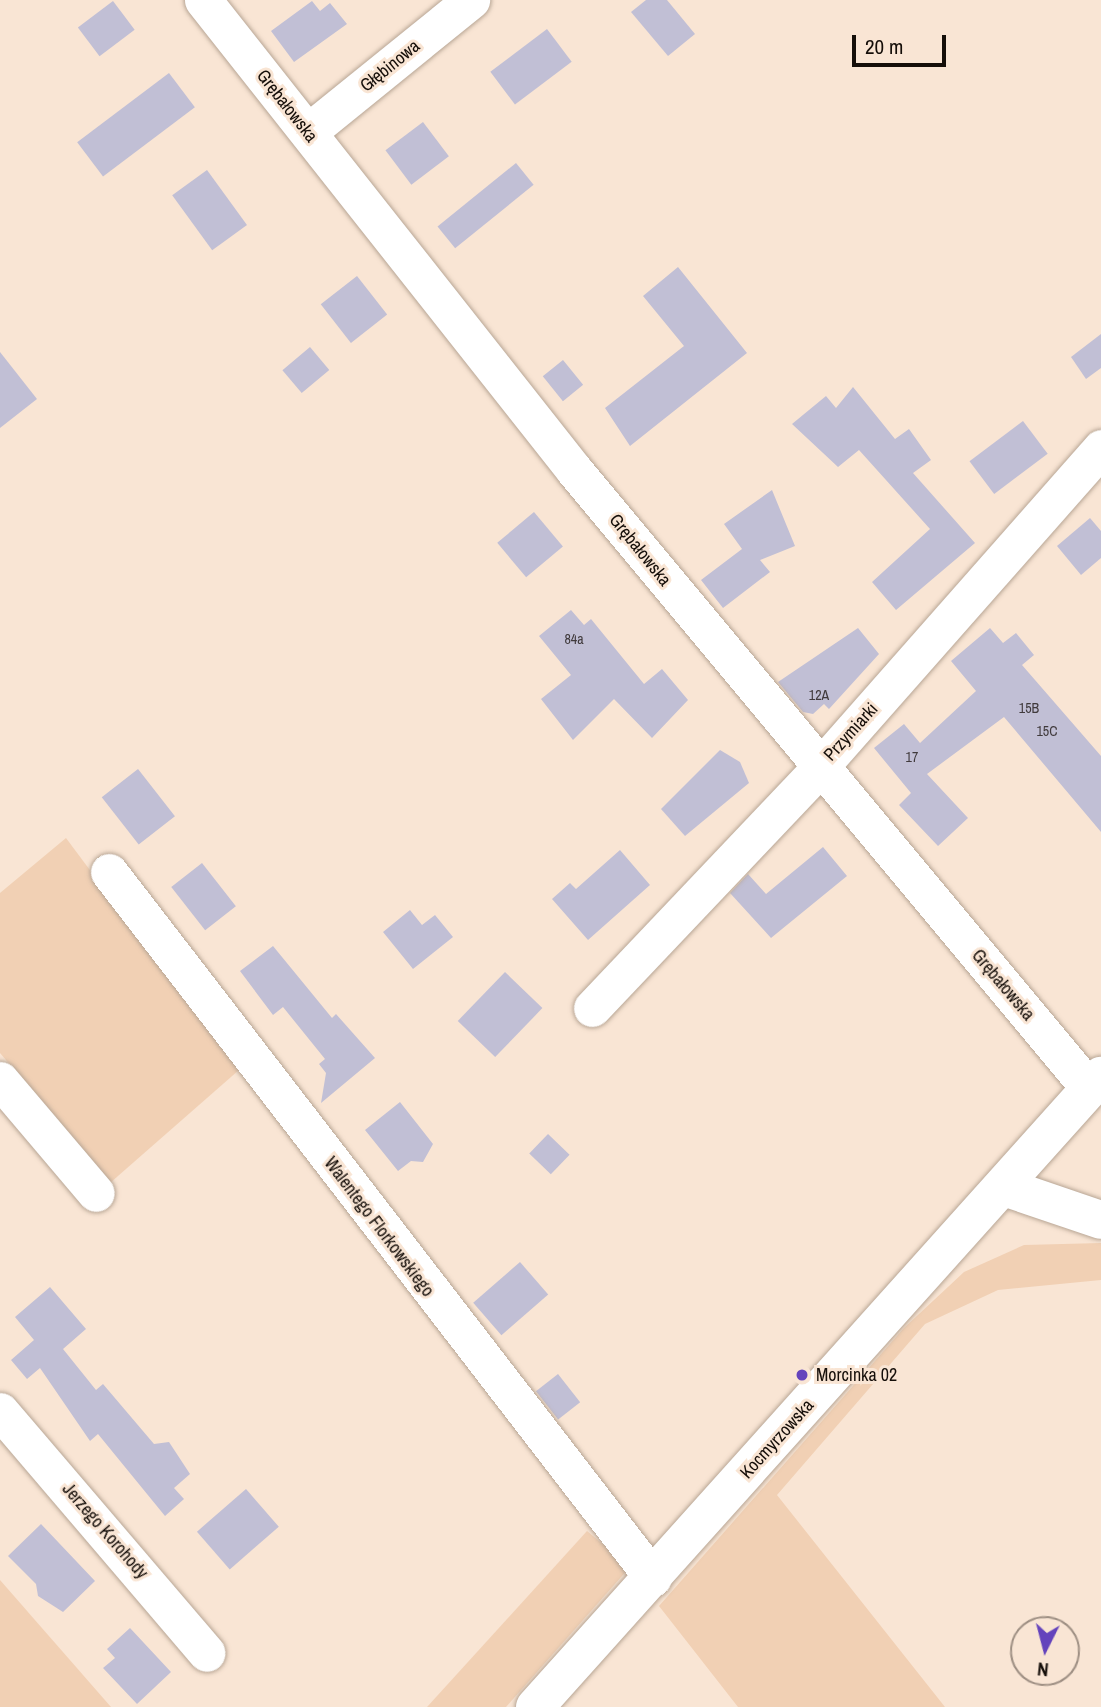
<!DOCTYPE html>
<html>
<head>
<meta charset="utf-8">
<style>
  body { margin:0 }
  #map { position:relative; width:1101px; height:1707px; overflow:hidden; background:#f9e5d4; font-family:"Archivo Narrow",sans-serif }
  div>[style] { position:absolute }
  .green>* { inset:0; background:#f1d0b4 }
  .building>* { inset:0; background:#c1bfd5; transform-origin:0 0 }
  .roads { filter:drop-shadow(0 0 2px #b8a695) drop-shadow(0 0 2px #b8a695) }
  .street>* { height:37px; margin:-18.5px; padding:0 18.5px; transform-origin:18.5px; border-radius:18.5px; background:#fff }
  .secondary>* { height:38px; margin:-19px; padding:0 19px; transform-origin:19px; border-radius:19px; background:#fff }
  .dots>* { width:19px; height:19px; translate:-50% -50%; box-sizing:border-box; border:4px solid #f9e5d4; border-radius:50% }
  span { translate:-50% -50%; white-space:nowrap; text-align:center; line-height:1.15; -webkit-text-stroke:6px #f9e5d4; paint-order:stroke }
  .number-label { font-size:14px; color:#403a3c }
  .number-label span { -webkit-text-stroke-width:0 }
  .street-label { font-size:18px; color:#150e09 }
  .poi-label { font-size:18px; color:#150e09 }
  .left { translate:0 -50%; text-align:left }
  .north { position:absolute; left:1010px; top:1616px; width:70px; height:70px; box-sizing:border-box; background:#f9e5d4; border:2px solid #9e8f83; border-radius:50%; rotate:186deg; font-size:19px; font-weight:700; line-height:28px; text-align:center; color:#150e09 }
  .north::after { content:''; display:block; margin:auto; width:24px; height:32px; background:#6443bc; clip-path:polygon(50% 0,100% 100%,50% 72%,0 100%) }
  .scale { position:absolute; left:852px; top:35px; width:94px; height:32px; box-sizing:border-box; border:4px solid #150e09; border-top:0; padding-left:9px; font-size:21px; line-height:24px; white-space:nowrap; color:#150e09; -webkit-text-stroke:5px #f9e5d4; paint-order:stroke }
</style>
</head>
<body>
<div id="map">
  <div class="green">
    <i style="clip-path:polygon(66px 838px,239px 1070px,110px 1183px,0 1053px,0 893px)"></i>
    <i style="clip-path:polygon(1101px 1243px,1101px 1280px,998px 1290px,925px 1324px,777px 1495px,945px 1707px,738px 1707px,659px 1606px,904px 1328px,964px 1272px,1024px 1245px)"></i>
    <i style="clip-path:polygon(587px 1531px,630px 1567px,506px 1707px,427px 1707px)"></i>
    <i style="clip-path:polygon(0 1580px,111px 1707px,0 1707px)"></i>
  </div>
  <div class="building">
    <i style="clip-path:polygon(646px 0,667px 0,695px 34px,668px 56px,631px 12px)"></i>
    <i style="left:113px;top:1px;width:36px;height:44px;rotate:53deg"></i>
    <i style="clip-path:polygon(312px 1px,320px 11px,330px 3px,347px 24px,294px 62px,271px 31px)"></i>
    <i style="left:547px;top:29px;width:41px;height:71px;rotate:53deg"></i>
    <i style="left:169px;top:73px;width:43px;height:115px;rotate:53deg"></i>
    <i style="left:423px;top:122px;width:43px;height:47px;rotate:53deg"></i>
    <i style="left:516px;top:163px;width:28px;height:101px;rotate:51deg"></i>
    <i style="left:207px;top:170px;width:68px;height:43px;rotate:54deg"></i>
    <i style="clip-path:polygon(678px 267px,747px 353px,630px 446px,605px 408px,684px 346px,643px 296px)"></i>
    <i style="left:357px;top:276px;width:49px;height:46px;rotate:52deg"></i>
    <i style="clip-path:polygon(1101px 334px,1101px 368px,1086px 379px,1071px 357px)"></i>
    <i style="left:310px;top:347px;width:30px;height:36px;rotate:50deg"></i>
    <i style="clip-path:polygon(0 352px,37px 399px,0 428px)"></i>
    <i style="left:563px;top:360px;width:32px;height:26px;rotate:51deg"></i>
    <i style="clip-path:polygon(853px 387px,895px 439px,909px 429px,931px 460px,913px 473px,975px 543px,896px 610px,872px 582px,930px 529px,859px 450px,838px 467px,792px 424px,826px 396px,836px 408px)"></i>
    <i style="left:1023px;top:421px;width:41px;height:67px;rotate:53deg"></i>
    <i style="clip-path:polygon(772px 490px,795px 546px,760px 560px,770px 572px,723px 608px,701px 580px,742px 549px,724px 524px)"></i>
    <i style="left:534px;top:512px;width:45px;height:48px;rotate:50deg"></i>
    <i style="clip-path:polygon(1090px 518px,1101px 531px,1101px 558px,1081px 575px,1057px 546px)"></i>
    <i style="clip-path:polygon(571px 610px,584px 625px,591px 619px,644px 684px,662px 669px,688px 700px,652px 738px,614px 699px,573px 740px,541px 699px,571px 675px,539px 636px)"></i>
    <i style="clip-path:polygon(858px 628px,879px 654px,829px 709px,824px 704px,813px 714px,803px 712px,778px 682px)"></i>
    <i style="clip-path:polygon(990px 628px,1003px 643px,1016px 633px,1034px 655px,1022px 665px,1101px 756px,1101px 832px,1004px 717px,927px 774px,968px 818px,938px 846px,899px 805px,911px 793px,874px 748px,904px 724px,920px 743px,976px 691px,951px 661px)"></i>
    <i style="clip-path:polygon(720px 750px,740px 762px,749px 783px,685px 836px,661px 809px)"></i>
    <i style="left:138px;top:769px;width:60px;height:46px;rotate:52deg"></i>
    <i style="clip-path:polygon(823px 847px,847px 876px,771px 938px,730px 893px,748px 874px,766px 894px)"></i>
    <i style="clip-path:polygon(620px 850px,650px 885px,588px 940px,552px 899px,570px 883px,576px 889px)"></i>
    <i style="left:202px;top:863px;width:55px;height:39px;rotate:52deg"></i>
    <i style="clip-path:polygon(410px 910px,422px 925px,435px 915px,453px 937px,413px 969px,383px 932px)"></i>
    <i style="clip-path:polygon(273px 946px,332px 1018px,336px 1014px,375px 1058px,321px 1103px,326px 1073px,319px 1064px,325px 1059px,283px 1007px,273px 1015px,240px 971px)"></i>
    <i style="left:505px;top:972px;width:52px;height:68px;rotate:44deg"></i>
    <i style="clip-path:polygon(400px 1102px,433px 1144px,423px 1162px,411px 1161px,398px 1171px,365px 1130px)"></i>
    <i style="left:548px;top:1134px;width:30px;height:27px;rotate:44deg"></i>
    <i style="left:520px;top:1262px;width:43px;height:62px;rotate:49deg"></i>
    <i style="clip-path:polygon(50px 1287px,86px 1329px,63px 1349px,96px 1390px,103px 1384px,154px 1444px,169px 1442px,190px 1474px,174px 1488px,184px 1499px,165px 1516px,98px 1434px,90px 1441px,40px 1368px,27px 1379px,11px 1360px,34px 1340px,15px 1317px)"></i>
    <i style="left:558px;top:1374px;width:36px;height:28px;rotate:52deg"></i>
    <i style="left:246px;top:1489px;width:50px;height:65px;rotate:49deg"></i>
    <i style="clip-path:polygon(41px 1524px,95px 1581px,63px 1612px,38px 1596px,36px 1584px,8px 1556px)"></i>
    <i style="clip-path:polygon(130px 1628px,171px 1672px,137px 1704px,103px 1668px,115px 1658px,107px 1649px)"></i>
  </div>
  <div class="roads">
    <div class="street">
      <i style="left:203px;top:0;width:599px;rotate:51.71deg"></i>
      <i style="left:574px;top:470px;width:804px;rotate:50.19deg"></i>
      <i style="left:308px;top:132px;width:210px;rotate:-39deg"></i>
      <i style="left:109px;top:872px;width:891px;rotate:52.38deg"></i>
      <i style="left:592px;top:1008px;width:321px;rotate:-46.5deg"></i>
      <i style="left:813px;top:775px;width:436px;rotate:-48.6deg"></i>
      <i style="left:0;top:1080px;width:148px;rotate:49.7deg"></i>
      <i style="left:0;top:1411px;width:318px;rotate:49.5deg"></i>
    </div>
    <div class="secondary">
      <i style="left:1004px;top:1187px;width:102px;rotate:18.8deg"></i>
      <i style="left:535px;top:1707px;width:848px;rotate:-48.11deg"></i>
    </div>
  </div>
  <div class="dots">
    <i style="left:802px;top:1375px;background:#6443bc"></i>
  </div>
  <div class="number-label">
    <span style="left:574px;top:639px">84a</span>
    <span style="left:819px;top:695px">12A</span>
    <span style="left:1029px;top:708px">15B</span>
    <span style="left:1047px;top:731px">15C</span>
    <span style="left:912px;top:757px">17</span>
  </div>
  <div class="street-label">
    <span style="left:390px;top:66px;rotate:-39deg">Głębinowa</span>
    <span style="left:287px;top:106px;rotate:52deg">Grębałowska</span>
    <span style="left:640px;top:550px;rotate:51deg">Grębałowska</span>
    <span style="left:851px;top:732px;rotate:-48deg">Przymiarki</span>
    <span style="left:1003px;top:985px;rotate:50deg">Grębałowska</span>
    <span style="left:379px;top:1227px;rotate:53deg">Walentego Florkowskiego</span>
    <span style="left:777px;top:1439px;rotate:-48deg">Kocmyrzowska</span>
    <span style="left:105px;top:1531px;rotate:49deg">Jerzego Korohody</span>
  </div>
  <div class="poi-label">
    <span class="left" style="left:816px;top:1375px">Morcinka 02</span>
  </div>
  <div class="north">N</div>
  <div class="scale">20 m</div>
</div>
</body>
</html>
